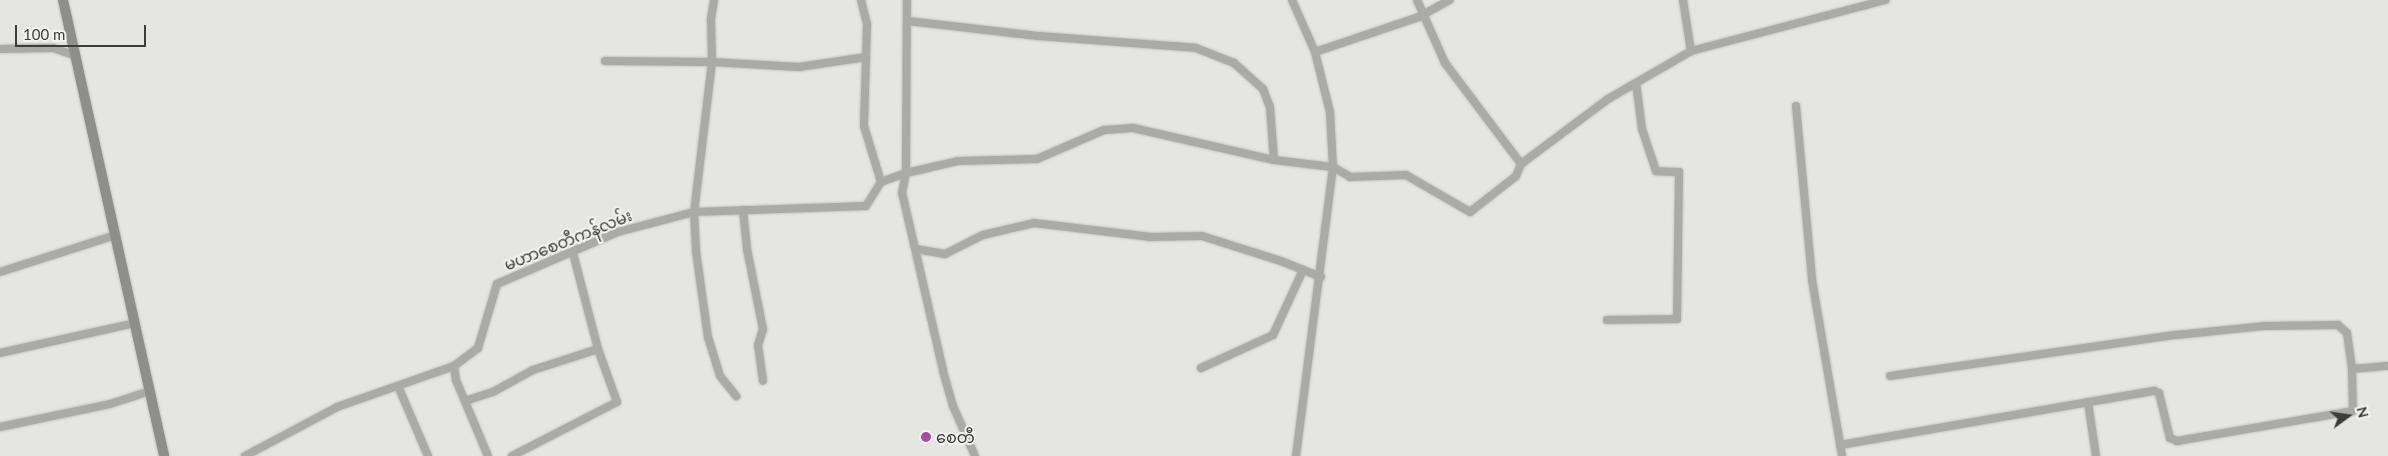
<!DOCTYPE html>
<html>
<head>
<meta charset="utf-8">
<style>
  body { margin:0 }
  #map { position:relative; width:2388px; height:456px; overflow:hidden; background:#e5e6e1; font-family:Lato,"Noto Sans Myanmar",sans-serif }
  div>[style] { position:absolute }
  .roads { filter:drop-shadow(0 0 1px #c3c4c0) drop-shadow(0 0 1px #c3c4c0) }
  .street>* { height:8px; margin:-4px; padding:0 4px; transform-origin:4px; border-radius:4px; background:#aaaba9 }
  .secondary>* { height:10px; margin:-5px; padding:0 5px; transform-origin:5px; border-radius:5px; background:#8e8f8b }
  .dots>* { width:14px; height:14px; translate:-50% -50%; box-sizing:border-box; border:2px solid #f2f4ee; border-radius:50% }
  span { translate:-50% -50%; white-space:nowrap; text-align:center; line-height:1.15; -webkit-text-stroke:4px #f2f4ee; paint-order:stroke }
  .street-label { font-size:16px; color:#3d3d3b }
  .poi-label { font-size:16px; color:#3d3d3b }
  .left { translate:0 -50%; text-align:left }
  .north { position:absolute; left:2323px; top:391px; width:50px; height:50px; -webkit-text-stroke:4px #f2f4ee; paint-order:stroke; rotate:76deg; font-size:14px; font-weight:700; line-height:20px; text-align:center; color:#3d3d3b }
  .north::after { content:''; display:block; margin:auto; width:18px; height:22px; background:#3d3d3b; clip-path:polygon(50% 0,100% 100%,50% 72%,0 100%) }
  .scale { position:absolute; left:15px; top:25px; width:131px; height:22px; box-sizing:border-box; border:2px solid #3d3d3b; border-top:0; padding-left:6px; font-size:15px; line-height:18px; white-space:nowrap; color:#3d3d3b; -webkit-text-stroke:4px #f2f4ee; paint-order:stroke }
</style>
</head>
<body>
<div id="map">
  <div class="roads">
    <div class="street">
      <i style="left:714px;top:0;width:20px;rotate:99deg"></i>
      <i style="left:711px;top:20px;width:42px;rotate:88.6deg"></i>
      <i style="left:712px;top:62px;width:151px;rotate:96.8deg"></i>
      <i style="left:694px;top:212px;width:39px;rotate:87deg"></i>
      <i style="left:696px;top:251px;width:87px;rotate:82.1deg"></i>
      <i style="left:708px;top:337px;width:41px;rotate:72.9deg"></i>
      <i style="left:720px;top:376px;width:26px;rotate:51deg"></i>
      <i style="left:861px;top:0;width:25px;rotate:76deg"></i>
      <i style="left:867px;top:24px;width:102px;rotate:91.7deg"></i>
      <i style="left:864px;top:126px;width:59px;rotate:73.1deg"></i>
      <i style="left:1292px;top:0;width:57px;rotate:66.1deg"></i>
      <i style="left:1315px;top:52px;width:62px;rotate:76deg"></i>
      <i style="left:1330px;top:112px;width:55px;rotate:86.9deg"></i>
      <i style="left:1333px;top:167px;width:291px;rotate:97.3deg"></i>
      <i style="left:1417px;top:0;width:69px;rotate:66deg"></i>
      <i style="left:1445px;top:63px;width:126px;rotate:53deg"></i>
      <i style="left:1521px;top:164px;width:109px;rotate:-36.8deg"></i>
      <i style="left:1608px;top:99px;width:96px;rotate:-30deg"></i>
      <i style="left:1691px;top:51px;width:201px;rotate:-14.7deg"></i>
      <i style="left:1683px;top:0;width:52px;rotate:81.1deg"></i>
      <i style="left:908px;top:21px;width:131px;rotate:6.6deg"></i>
      <i style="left:1038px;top:36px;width:158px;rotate:4.3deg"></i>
      <i style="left:1196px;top:48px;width:41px;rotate:21.5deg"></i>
      <i style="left:1234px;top:63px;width:39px;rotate:42deg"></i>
      <i style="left:1263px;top:89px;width:19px;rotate:69deg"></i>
      <i style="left:1270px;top:107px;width:53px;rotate:85.7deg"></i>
      <i style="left:0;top:49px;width:53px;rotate:-1.1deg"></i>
      <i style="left:53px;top:48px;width:24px;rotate:19deg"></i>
      <i style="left:1315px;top:52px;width:110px;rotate:-18.6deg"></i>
      <i style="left:1419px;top:17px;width:35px;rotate:-29deg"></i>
      <i style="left:605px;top:61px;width:107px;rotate:0.5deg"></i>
      <i style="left:712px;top:62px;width:87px;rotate:3.3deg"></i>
      <i style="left:799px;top:67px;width:68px;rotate:-8.5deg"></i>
      <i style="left:1796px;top:106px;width:175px;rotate:84.7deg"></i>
      <i style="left:1812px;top:280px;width:179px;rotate:80.3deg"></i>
      <i style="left:743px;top:210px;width:39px;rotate:84deg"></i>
      <i style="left:747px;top:249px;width:82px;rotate:78.7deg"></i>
      <i style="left:763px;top:329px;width:17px;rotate:107deg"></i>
      <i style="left:758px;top:345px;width:36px;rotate:82deg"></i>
      <i style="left:916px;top:249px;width:29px;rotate:10deg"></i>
      <i style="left:945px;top:254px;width:42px;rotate:-26.6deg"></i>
      <i style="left:983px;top:235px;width:52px;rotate:-13.2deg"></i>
      <i style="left:1034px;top:223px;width:118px;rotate:6.8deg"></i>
      <i style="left:1151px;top:237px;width:51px;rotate:-1.1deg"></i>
      <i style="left:1202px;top:236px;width:83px;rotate:17.6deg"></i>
      <i style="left:1281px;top:261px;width:43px;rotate:21.8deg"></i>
      <i style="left:0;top:272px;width:122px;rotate:-17.7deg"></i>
      <i style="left:1607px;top:320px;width:70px;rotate:-0.8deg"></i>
      <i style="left:1677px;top:319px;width:147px;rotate:-89.2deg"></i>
      <i style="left:1679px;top:172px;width:23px;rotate:-178deg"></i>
      <i style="left:1656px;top:171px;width:44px;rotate:-108.4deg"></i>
      <i style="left:1642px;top:129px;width:46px;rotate:-97.4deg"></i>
      <i style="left:0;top:353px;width:138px;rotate:-12.5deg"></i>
      <i style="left:454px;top:366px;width:14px;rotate:82deg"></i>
      <i style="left:456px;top:380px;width:82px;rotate:67.2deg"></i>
      <i style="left:1201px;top:368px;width:79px;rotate:-24.6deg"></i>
      <i style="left:1273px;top:335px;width:72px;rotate:-65.2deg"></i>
      <i style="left:1890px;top:376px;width:289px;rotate:-8.2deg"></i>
      <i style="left:2176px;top:335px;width:88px;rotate:-5.8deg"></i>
      <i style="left:2264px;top:326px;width:74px;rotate:-0.8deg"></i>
      <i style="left:2338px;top:325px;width:12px;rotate:42deg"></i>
      <i style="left:2347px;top:333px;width:36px;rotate:82deg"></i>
      <i style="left:398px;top:386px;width:76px;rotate:66.8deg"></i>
      <i style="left:465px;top:401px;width:29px;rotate:-18deg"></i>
      <i style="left:493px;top:392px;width:46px;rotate:-28.8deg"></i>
      <i style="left:533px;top:370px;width:68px;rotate:-17.9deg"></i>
      <i style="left:2088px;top:402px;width:55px;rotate:81.6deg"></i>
      <i style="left:0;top:427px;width:112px;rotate:-11.8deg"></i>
      <i style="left:110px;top:404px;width:42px;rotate:-18deg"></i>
      <i style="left:1840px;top:445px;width:319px;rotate:-9.8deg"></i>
      <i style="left:2154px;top:391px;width:5px;rotate:22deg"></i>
      <i style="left:2159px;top:393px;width:46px;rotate:76.3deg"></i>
      <i style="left:2170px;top:438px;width:8px;rotate:23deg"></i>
      <i style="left:2177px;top:441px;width:179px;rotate:-9.7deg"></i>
      <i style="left:2353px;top:411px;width:42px;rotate:-91.4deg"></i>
      <i style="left:2352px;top:369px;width:36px;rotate:-5deg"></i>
      <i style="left:245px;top:456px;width:104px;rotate:-28deg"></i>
      <i style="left:337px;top:407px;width:124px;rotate:-19.3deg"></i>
      <i style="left:454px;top:366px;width:30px;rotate:-37deg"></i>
      <i style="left:478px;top:348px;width:67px;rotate:-73.5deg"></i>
      <i style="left:497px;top:284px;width:132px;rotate:-23.3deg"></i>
      <i style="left:618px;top:232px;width:79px;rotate:-14.7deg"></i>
      <i style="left:694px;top:212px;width:172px;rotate:-2deg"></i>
      <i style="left:866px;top:206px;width:28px;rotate:-58deg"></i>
      <i style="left:881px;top:182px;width:27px;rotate:-20deg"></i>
      <i style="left:906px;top:173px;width:173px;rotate:-89.7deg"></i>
      <i style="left:512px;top:456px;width:118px;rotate:-27.2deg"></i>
      <i style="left:617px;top:402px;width:56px;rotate:-109.7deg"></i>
      <i style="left:598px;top:349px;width:99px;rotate:-104.6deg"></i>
      <i style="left:975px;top:456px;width:55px;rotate:-113.7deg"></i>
      <i style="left:953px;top:406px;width:37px;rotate:-106deg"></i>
      <i style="left:943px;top:370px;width:182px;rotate:-103deg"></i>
      <i style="left:902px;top:193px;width:20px;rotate:-79deg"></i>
      <i style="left:906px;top:173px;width:53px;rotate:-13deg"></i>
      <i style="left:958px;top:161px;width:79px;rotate:-1.5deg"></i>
      <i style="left:1037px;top:159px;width:73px;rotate:-23.4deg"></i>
      <i style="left:1104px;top:130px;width:29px;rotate:-4deg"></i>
      <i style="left:1133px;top:128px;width:145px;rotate:12.8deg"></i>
      <i style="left:1274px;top:160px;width:59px;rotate:6.8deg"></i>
      <i style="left:1333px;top:167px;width:20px;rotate:30deg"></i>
      <i style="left:1350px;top:177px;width:56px;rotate:-2deg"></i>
      <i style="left:1406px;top:175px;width:74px;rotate:30deg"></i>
      <i style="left:1470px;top:212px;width:58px;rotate:-38deg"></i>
      <i style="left:1516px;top:176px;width:13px;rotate:-67deg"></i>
    </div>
    <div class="secondary">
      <i style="left:63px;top:0;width:467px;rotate:77.5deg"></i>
    </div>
  </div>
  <div class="dots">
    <i style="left:926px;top:437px;background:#b049ac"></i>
  </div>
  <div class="street-label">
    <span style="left:568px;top:240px;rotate:-22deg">မဟာစေတီကန်လမ်း</span>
  </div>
  <div class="poi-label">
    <span class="left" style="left:936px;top:437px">စေတီ</span>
  </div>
  <div class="north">N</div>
  <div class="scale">100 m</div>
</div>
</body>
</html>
